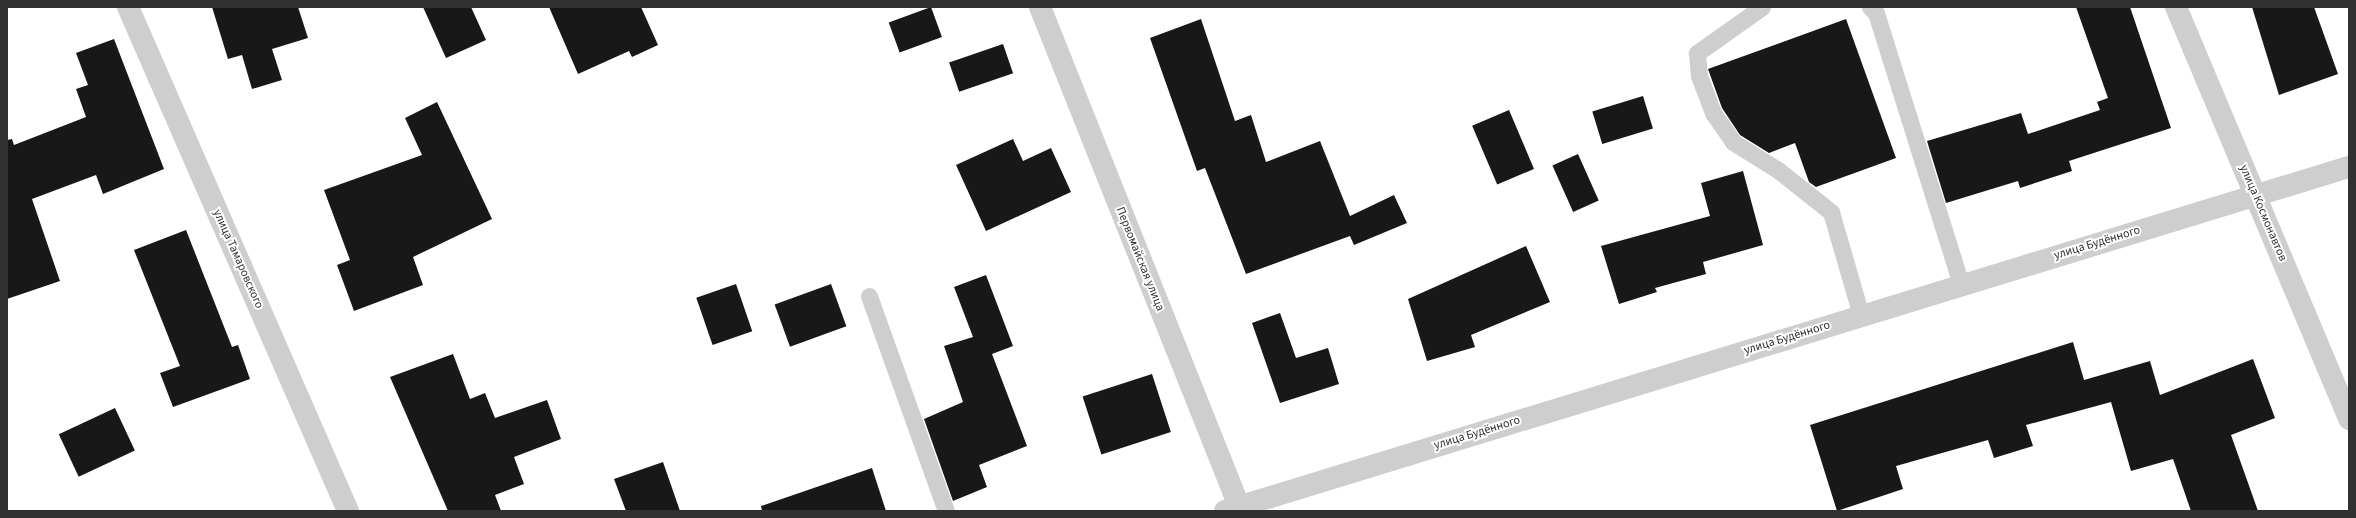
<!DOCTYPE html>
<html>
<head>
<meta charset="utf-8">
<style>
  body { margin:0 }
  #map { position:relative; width:2356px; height:518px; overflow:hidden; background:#fff; font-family:"Source Sans 3",sans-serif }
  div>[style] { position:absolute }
  .building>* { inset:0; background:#181818; transform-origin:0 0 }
  .lane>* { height:17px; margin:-8.5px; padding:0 8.5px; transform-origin:8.5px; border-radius:8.5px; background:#cecece }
  .street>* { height:22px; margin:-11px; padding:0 11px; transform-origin:11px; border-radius:11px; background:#cecece }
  span { translate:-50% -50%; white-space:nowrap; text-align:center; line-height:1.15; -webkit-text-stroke:4px #fff; paint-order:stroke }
  .street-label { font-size:12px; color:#313131 }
  .frame { position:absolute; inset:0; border:8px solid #313131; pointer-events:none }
</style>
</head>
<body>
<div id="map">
  <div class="building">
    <i style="clip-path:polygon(212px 7px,298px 7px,308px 38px,272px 49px,282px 80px,252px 89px,242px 55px,228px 59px)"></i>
    <i style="clip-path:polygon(423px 7px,471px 7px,486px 40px,446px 58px)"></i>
    <i style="clip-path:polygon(549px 7px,641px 7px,658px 45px,632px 57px,629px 51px,578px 74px)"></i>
    <i style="left:931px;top:7px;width:32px;height:45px;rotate:70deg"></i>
    <i style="clip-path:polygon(2076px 7px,2130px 7px,2171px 128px,2069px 161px,2072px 171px,2020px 188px,2018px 181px,1946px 203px,1927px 141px,2021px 113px,2028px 134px,2100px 110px,2097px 102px,2108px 98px)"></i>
    <i style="clip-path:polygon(2252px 7px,2314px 7px,2338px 74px,2279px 95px)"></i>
    <i style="clip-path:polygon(1201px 19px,1235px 121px,1251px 115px,1266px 162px,1320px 141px,1350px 216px,1394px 195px,1407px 223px,1354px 245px,1350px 236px,1246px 274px,1205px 168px,1197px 171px,1150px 38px)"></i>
    <i style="clip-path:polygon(1846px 19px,1896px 158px,1816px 187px,1809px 182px,1795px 143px,1769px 153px,1740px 135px,1722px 108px,1708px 69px)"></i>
    <i style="clip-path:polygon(114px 39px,164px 169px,103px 194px,96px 175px,32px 199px,60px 281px,7px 299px,7px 140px,12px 139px,14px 145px,86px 117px,76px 89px,88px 85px,76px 53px)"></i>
    <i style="left:1003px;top:44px;width:31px;height:57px;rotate:71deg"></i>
    <i style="left:1643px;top:96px;width:34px;height:53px;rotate:73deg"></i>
    <i style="clip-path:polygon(437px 102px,492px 219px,413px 257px,423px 285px,354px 311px,337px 265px,350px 260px,324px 190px,422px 155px,405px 118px)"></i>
    <i style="left:1509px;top:110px;width:64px;height:40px;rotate:67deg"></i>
    <i style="clip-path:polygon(1013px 139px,1023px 161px,1051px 148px,1071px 192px,986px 231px,956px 165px)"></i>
    <i style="left:1578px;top:154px;width:51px;height:28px;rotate:66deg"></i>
    <i style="clip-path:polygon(1743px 171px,1763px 245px,1703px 262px,1706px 274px,1655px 288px,1657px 292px,1619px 304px,1601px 246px,1710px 216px,1701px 183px)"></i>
    <i style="clip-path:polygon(186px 230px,232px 347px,238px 345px,250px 379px,173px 407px,160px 373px,180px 366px,134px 250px)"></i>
    <i style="clip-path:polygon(1526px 246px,1550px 302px,1471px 335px,1475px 347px,1427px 361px,1408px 299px)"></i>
    <i style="clip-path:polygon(986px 275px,1013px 346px,992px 354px,1027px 446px,979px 465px,987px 487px,953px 501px,924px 419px,963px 402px,944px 346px,973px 337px,954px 287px)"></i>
    <i style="left:736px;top:284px;width:50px;height:42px;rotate:71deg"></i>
    <i style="left:831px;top:284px;width:45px;height:60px;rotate:70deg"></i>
    <i style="clip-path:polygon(1280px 313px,1296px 358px,1328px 348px,1339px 384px,1280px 403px,1252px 323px)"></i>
    <i style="clip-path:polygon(2073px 342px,2084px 380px,2150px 361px,2160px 395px,2253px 359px,2275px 418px,2231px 435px,2258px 511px,2191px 511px,2173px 459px,2131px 471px,2111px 402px,2026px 425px,2033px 446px,1994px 458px,1988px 440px,1896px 466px,1903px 489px,1837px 511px,1810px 425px)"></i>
    <i style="clip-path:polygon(453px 354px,470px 399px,485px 393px,495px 418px,547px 400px,561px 439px,514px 457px,524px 484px,495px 495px,501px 511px,448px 511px,390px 377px)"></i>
    <i style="left:1152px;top:374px;width:61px;height:73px;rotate:72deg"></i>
    <i style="left:115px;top:408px;width:47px;height:62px;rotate:65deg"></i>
    <i style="clip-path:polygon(663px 462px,680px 511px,626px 511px,614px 479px)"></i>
    <i style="clip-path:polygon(872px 468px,886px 511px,762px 511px,761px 506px)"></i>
  </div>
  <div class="lane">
    <i style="left:1762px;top:7px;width:80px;rotate:144.7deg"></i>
    <i style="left:1697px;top:53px;width:23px;rotate:85deg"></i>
    <i style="left:1699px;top:76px;width:40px;rotate:69deg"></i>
    <i style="left:1713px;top:113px;width:35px;rotate:55deg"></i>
    <i style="left:1733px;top:142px;width:53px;rotate:31.9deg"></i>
    <i style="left:1778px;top:170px;width:68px;rotate:38.4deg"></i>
    <i style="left:1831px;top:212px;width:107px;rotate:73.8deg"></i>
    <i style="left:1870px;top:7px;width:8px;rotate:45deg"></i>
    <i style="left:1876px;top:13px;width:284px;rotate:72.6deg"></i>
    <i style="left:869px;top:296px;width:228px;rotate:70.3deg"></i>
  </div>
  <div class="street">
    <i style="left:128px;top:7px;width:550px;rotate:66.42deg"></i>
    <i style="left:1040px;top:7px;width:543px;rotate:68.26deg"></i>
    <i style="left:2176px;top:7px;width:447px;rotate:67.2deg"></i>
    <i style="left:1225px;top:511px;width:1175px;rotate:-17.02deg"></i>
  </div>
  <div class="street-label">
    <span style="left:2263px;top:213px;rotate:67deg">улица Космонавтов</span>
    <span style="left:2097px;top:243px;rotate:-17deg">улица Будённого</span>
    <span style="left:238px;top:259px;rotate:66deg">улица Тамаровского</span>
    <span style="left:1140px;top:259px;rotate:68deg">Первомайская улица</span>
    <span style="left:1787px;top:338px;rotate:-17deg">улица Будённого</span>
    <span style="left:1477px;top:433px;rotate:-17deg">улица Будённого</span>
  </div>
  <div class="frame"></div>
</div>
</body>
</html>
